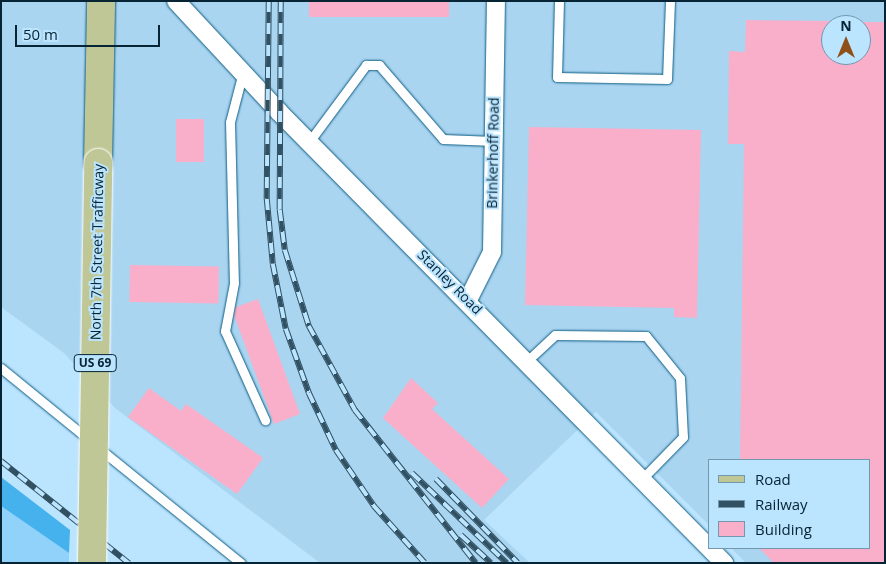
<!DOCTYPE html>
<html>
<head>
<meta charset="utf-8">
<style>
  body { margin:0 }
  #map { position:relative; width:886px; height:564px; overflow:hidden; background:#bbe4fe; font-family:"Open Sans",sans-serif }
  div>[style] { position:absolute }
  .built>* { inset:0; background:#a9d5f1 }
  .green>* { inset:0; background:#91d2fb }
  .forest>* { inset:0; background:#45b2ed }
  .building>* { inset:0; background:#f9afc9; transform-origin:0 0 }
  .roads { filter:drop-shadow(0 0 1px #0e5d82) drop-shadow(0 0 1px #0e5d82) }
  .lane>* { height:9px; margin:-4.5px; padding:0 4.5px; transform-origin:4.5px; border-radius:4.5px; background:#fff }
  .street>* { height:18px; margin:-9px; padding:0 9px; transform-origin:9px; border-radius:9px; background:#fff }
  .primary>* { height:28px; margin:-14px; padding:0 14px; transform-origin:14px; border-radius:14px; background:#bfc796 }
  .rail>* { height:5.5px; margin-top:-2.75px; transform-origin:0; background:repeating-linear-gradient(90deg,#bbe4fe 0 11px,#315163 0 22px); box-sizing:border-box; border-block:1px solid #315163 }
  .bridges { filter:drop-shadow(0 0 1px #fff) drop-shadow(0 0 1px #fff) }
  .primary-bridge>* { height:28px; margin:-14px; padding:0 14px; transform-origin:14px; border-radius:14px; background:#bfc796 }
  span { translate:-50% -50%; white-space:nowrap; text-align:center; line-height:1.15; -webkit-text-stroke:4px #bbe4fe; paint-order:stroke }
  .shield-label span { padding:1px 4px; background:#bbe4fe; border:1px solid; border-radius:4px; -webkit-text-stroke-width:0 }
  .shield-label { font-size:12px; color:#062434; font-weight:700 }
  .street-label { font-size:14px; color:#062434 }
  .frame { position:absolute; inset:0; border:2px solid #062434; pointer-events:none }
  .legend { position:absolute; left:708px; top:459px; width:162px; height:90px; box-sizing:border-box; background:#bbe4fe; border:1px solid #7397ad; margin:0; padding:6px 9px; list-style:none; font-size:15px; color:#062434 }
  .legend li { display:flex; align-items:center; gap:10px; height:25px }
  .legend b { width:25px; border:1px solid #7397ad }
  .north { position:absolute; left:821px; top:15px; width:50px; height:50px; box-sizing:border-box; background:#bbe4fe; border:1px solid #7397ad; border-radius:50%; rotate:0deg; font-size:14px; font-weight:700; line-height:20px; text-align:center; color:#062434 }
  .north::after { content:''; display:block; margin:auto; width:18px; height:22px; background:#8f4f18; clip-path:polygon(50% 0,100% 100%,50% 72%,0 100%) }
  .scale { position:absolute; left:15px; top:25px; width:145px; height:22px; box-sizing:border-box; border:2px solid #062434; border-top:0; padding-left:6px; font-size:15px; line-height:18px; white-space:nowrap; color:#062434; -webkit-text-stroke:4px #bbe4fe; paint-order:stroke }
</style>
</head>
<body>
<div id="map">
  <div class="built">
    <i style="clip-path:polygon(evenodd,1px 1px,885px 1px,885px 563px,746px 563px,731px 548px,870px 548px,870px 460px,710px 460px,710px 526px,596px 412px,484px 520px,530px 563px,320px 563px,115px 408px,64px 353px,1px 307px,1px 1px,831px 25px,861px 25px,861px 55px,831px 55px,831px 25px)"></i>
  </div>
  <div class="green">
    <i style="clip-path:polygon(1px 506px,69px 553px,69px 563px,1px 563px)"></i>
  </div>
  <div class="forest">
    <i style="clip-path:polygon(1px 477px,70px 530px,69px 553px,1px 506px)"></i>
  </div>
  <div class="building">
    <i style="left:309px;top:1px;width:140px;height:16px"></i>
    <i style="clip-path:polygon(746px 20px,831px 21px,831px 55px,861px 55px,861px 22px,885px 22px,885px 563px,774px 563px,759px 548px,870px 548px,870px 460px,740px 460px,744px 144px,728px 144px,729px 51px,745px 52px)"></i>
    <i style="left:176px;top:119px;width:28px;height:43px"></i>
    <i style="clip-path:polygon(529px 127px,701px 130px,697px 318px,674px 317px,674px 308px,525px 305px)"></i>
    <i style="left:130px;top:265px;width:89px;height:37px;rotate:1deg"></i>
    <i style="clip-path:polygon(258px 299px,300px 414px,274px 424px,234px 315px,236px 307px)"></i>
    <i style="clip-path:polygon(411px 378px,438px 403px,432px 409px,509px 479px,482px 508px,383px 418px)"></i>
    <i style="clip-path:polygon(149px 388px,181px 411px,186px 404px,263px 458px,237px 494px,128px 417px)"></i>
  </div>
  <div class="roads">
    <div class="lane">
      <i style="left:559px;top:1px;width:76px;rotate:91.5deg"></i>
      <i style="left:557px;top:77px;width:110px;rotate:1deg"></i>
      <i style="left:667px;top:79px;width:78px;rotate:-87.8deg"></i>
      <i style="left:243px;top:72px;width:52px;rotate:104.6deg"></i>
      <i style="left:230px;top:122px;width:161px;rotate:88.6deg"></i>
      <i style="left:234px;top:283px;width:49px;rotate:100.6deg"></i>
      <i style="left:225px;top:331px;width:98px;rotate:65.8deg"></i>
      <i style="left:309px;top:142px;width:96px;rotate:-53.5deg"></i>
      <i style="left:366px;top:65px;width:13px"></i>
      <i style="left:379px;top:65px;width:98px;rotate:49.1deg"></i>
      <i style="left:443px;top:139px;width:51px;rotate:2.2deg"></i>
      <i style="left:527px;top:361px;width:38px;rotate:-43deg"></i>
      <i style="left:555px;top:335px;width:91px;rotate:0.6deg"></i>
      <i style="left:646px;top:336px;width:54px;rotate:51deg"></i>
      <i style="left:680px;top:378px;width:59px;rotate:87.1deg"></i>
      <i style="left:683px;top:437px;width:59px;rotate:134.3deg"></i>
      <i style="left:1px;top:368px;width:112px;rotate:39.2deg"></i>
      <i style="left:100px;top:449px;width:181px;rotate:39deg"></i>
    </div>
    <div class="street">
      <i style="left:176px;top:1px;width:151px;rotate:47.1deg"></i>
      <i style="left:279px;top:112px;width:634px;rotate:45.38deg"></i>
      <i style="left:468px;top:300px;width:54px;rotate:-63.4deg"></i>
      <i style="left:492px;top:252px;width:251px;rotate:-89.1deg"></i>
    </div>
    <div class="primary">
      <i style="left:98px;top:163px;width:162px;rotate:-88.9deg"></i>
    </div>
  </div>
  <div class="rail">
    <i style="left:269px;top:1px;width:198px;rotate:90.6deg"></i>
    <i style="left:267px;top:199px;width:65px;rotate:84.7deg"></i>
    <i style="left:273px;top:264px;width:66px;rotate:78.7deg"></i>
    <i style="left:286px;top:329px;width:68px;rotate:70.2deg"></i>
    <i style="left:309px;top:393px;width:63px;rotate:64.7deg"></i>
    <i style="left:336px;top:450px;width:68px;rotate:55.8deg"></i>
    <i style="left:374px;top:506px;width:76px;rotate:48.2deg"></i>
    <i style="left:281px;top:1px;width:209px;rotate:90.3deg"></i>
    <i style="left:280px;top:210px;width:40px;rotate:82.9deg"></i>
    <i style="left:285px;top:250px;width:80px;rotate:72.5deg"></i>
    <i style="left:309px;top:326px;width:96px;rotate:61.3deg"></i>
    <i style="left:355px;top:410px;width:195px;rotate:51.7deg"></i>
    <i style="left:1px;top:461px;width:164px;rotate:38.6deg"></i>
    <i style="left:412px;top:473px;width:131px;rotate:43.5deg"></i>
    <i style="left:436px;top:479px;width:117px;rotate:45.7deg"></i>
    <i style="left:461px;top:535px;width:41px;rotate:43deg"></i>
  </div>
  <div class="bridges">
    <div class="primary-bridge">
      <i style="left:92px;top:563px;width:400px;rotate:-89.1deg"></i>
    </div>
  </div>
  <div class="shield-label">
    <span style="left:95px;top:363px">US 69</span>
  </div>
  <div class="street-label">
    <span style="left:493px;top:153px;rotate:-89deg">Brinkerhoff Road</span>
    <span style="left:97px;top:252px;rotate:-89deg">North 7th Street Trafficway</span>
    <span style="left:450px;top:282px;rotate:45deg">Stanley Road</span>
  </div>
  <div class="frame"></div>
  <ul class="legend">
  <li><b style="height:6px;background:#bfc796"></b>Road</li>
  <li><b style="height:6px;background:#315163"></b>Railway</li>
  <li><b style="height:14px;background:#f9afc9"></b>Building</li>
  </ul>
  <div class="north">N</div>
  <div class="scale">50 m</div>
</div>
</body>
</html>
